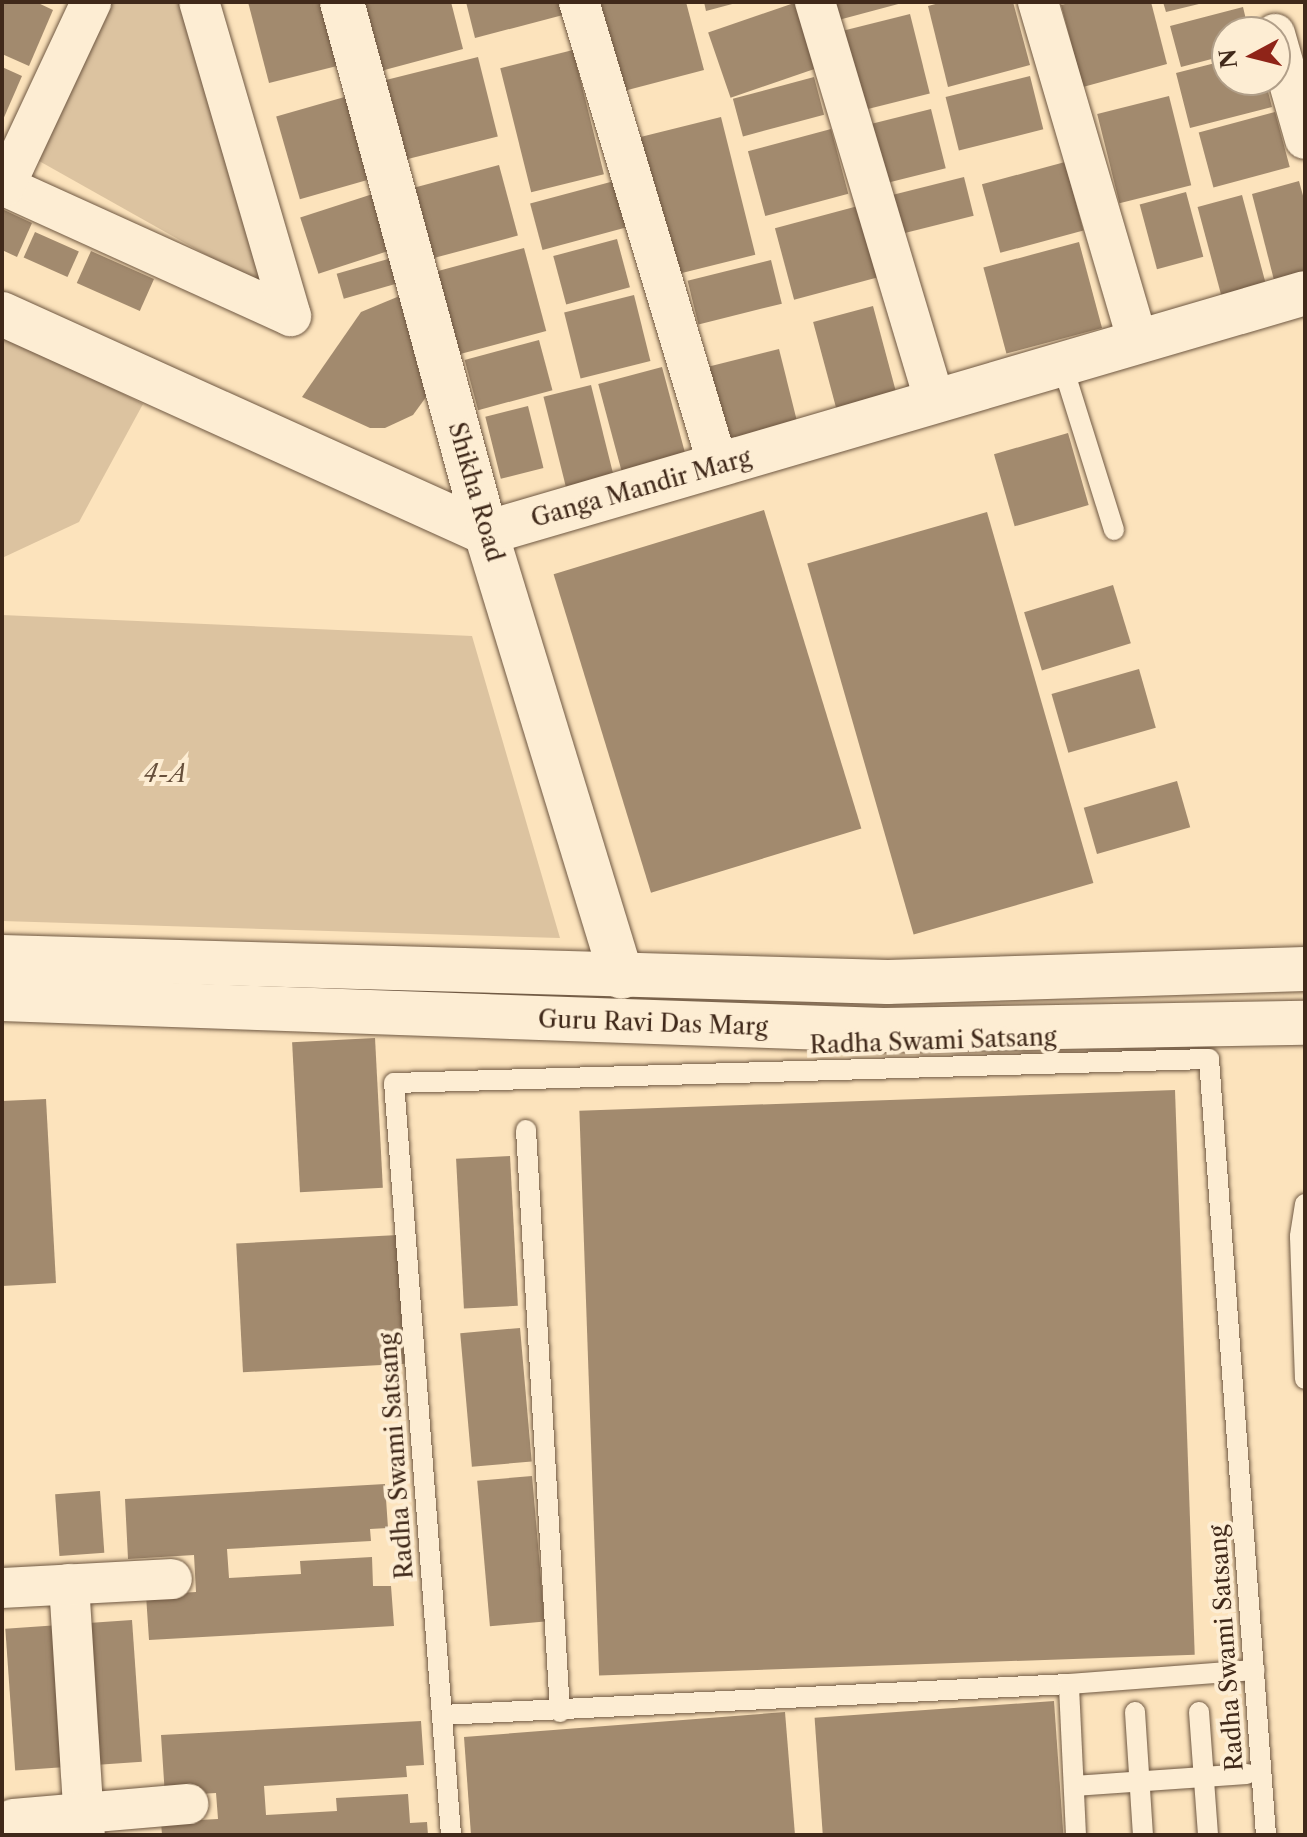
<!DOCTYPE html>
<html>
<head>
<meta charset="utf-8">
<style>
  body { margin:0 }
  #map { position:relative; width:1307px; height:1837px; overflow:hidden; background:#fce3bc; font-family:"Libre Caslon Text",serif }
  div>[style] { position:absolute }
  .green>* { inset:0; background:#dcc3a0 }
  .building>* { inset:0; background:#a28a6e; transform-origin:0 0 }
  .roads { filter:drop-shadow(0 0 2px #6f5842) drop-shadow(0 0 2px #6f5842) }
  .service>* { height:20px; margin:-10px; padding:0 10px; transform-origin:10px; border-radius:10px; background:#fdedd3 }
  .minor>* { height:40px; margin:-20px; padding:0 20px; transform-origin:20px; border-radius:20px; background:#fdedd3 }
  .tertiary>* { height:44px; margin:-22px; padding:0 22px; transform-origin:22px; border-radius:22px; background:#fdedd3 }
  span { translate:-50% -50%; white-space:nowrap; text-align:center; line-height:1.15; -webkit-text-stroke:8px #fdedd3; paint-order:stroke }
  .street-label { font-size:24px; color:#40291a }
  .park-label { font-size:24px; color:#67503c; font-style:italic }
  .frame { position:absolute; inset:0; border:4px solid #40291a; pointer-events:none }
  .north { position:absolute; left:1211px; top:16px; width:80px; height:80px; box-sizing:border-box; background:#fdedd3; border:2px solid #b19f89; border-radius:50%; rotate:263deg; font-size:22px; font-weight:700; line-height:32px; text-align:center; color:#40291a }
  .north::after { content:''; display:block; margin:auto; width:28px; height:36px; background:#8f2418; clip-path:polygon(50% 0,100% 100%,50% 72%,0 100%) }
</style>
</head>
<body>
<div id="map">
  <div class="green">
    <i style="clip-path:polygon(109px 2px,187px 2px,272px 292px,32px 157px)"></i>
    <i style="clip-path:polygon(2px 332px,143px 404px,79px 522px,2px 558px)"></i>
    <i style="clip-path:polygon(2px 615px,472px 636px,560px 938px,2px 921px)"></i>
  </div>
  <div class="building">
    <i style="clip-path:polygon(2px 2px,36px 2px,53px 10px,29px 66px,2px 54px)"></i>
    <i style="clip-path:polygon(248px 2px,338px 2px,353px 62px,269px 83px)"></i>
    <i style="clip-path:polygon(359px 2px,451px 2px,463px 49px,377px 72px)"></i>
    <i style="clip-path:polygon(466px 2px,560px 2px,563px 15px,475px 38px)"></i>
    <i style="clip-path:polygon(599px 2px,686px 2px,704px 70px,620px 92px)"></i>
    <i style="clip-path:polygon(704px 2px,736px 2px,736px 3px,706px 11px)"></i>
    <i style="left:797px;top:2px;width:69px;height:94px;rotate:71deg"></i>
    <i style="clip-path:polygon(826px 2px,902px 2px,902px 3px,831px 22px)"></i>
    <i style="clip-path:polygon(943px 2px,1013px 2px,1030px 65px,948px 87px,928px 6px)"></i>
    <i style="clip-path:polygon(1073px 2px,1151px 2px,1167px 64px,1083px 87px,1061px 5px)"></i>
    <i style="clip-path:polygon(1163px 2px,1202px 2px,1203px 3px,1166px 12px)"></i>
    <i style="clip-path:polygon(1243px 7px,1249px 32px,1227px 32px,1227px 55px,1181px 67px,1170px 26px)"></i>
    <i style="left:910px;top:14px;width:82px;height:68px;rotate:76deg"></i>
    <i style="left:573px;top:50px;width:128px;height:75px;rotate:76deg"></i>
    <i style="left:478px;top:57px;width:82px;height:99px;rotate:76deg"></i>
    <i style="clip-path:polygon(1227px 60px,1227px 80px,1265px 80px,1272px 107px,1190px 128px,1176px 73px)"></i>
    <i style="clip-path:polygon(2px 67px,22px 76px,2px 122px)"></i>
    <i style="left:1030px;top:76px;width:55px;height:87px;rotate:76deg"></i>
    <i style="left:814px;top:77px;width:39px;height:84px;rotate:75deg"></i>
    <i style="left:355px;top:94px;width:86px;height:82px;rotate:74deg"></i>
    <i style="left:1169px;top:96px;width:92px;height:74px;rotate:76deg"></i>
    <i style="left:931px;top:109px;width:61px;height:62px;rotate:76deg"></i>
    <i style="left:1275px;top:112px;width:57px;height:79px;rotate:75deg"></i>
    <i style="left:721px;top:117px;width:142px;height:84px;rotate:76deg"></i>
    <i style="left:831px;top:129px;width:67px;height:86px;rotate:75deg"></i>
    <i style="left:1065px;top:162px;width:71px;height:86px;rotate:75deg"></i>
    <i style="left:499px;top:165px;width:73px;height:88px;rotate:75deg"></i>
    <i style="left:964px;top:177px;width:40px;height:75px;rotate:76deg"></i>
    <i style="left:618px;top:180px;width:48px;height:91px;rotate:75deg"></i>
    <i style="clip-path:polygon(1299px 181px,1305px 203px,1305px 276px,1275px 284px,1252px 194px)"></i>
    <i style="left:382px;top:191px;width:59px;height:86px;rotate:72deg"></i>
    <i style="left:1186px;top:192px;width:67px;height:48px;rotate:75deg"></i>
    <i style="left:1242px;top:195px;width:98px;height:46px;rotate:75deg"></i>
    <i style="left:858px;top:206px;width:74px;height:86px;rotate:75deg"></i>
    <i style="clip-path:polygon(2px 209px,32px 223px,17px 257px,2px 250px)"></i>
    <i style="left:35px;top:232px;width:48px;height:28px;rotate:24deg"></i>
    <i style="left:617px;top:239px;width:50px;height:66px;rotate:75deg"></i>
    <i style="left:1079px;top:242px;width:89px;height:99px;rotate:75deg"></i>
    <i style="left:524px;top:248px;width:86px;height:90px;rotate:75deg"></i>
    <i style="left:91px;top:251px;width:69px;height:35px;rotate:24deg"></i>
    <i style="left:402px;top:255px;width:26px;height:68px;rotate:74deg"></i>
    <i style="left:771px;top:260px;width:45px;height:86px;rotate:76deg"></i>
    <i style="clip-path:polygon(414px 290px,429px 393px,413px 415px,385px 428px,370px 428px,302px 397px,361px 312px)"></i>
    <i style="left:634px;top:295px;width:68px;height:72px;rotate:76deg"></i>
    <i style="left:873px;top:306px;width:95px;height:62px;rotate:75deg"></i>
    <i style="left:539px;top:340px;width:52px;height:77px;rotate:75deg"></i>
    <i style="left:779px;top:349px;width:78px;height:73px;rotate:76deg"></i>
    <i style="left:662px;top:367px;width:102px;height:66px;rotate:75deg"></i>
    <i style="left:591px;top:385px;width:100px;height:49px;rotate:76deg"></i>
    <i style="left:528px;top:406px;width:64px;height:44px;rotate:76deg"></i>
    <i style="left:1068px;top:433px;width:75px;height:77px;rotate:74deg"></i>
    <i style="left:764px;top:510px;width:333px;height:220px;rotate:73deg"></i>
    <i style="left:987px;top:512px;width:386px;height:187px;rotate:74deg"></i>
    <i style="left:1113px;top:585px;width:61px;height:93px;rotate:73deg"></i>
    <i style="left:1139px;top:669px;width:61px;height:91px;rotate:74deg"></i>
    <i style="left:1177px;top:781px;width:48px;height:97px;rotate:74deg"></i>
    <i style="left:375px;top:1038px;width:150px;height:83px;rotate:87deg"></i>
    <i style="left:1175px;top:1090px;width:565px;height:596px;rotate:88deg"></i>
    <i style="clip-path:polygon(46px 1099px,56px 1283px,2px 1286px,2px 1101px)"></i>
    <i style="left:510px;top:1156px;width:150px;height:54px;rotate:87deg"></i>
    <i style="left:398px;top:1235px;width:129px;height:162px;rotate:87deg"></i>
    <i style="left:520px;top:1328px;width:134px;height:60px;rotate:85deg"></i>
    <i style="left:532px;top:1476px;width:146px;height:55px;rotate:85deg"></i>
    <i style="clip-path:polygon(385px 1484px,388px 1528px,370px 1529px,371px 1541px,227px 1549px,229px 1578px,301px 1574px,300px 1561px,372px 1557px,373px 1586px,391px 1586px,394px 1626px,149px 1640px,146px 1595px,196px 1592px,194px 1555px,128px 1559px,125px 1499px)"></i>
    <i style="left:100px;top:1491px;width:62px;height:45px;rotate:86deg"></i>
    <i style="left:132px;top:1620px;width:142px;height:127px;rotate:86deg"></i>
    <i style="left:1054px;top:1701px;width:134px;height:240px;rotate:86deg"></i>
    <i style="clip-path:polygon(785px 1712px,795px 1835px,471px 1835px,464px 1737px)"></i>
    <i style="clip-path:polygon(421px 1721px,424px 1765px,406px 1766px,407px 1777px,264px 1786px,266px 1815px,337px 1811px,336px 1798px,408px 1794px,410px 1823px,427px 1822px,428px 1835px,162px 1835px,161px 1822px,218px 1819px,216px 1793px,165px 1796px,161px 1735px)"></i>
  </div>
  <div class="roads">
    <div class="service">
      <i style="left:1062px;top:364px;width:174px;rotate:72.6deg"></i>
      <i style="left:526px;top:1130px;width:583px;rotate:86.66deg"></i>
      <i style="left:1305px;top:1204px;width:33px;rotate:99deg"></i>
      <i style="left:1300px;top:1237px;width:142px;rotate:88deg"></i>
      <i style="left:1135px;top:1712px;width:123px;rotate:86.3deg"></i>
      <i style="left:1199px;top:1712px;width:123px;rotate:85.8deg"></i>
      <i style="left:442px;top:1715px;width:628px;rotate:-2.83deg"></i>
      <i style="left:1074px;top:1786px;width:173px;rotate:-4deg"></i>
      <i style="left:451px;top:1835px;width:754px;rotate:-94.33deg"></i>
      <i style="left:394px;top:1083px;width:815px;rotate:-1.69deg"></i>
      <i style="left:1209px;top:1059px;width:778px;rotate:85.8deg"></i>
      <i style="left:1076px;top:1835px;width:151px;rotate:-92.7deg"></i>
      <i style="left:1069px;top:1684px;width:186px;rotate:-4.3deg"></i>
    </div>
    <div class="minor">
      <i style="left:579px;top:2px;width:483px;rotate:73.3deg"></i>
      <i style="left:815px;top:2px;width:418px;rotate:73.3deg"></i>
      <i style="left:1038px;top:2px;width:354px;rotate:73.6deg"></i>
      <i style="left:1275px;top:34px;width:109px;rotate:74.1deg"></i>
      <i style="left:2px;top:185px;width:317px;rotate:24.4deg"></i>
      <i style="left:291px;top:316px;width:327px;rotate:-106.3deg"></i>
      <i style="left:5px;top:186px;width:203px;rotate:-64.9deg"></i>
      <i style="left:69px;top:1584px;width:252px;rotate:86.4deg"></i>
      <i style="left:2px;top:1588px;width:170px;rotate:-3deg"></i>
      <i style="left:13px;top:1819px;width:176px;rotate:-4.9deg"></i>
    </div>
    <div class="tertiary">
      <i style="left:342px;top:2px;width:550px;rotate:74.83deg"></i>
      <i style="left:486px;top:533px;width:464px;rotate:73deg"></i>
      <i style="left:2px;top:314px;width:531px;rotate:24.35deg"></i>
      <i style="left:486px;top:533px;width:853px;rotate:-16.33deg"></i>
      <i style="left:2px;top:957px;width:886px;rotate:1.62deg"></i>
      <i style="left:888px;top:982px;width:417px;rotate:-1.8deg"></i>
      <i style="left:2px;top:999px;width:882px;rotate:2.02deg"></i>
      <i style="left:883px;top:1030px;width:422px;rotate:-1deg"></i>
    </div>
  </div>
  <div class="street-label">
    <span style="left:641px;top:488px;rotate:-16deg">Ganga Mandir Marg</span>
    <span style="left:476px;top:492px;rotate:74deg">Shikha Road</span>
    <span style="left:653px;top:1023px;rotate:2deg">Guru Ravi Das Marg</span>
    <span style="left:933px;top:1041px;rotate:-2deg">Radha Swami Satsang</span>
    <span style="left:396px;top:1456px;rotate:-94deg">Radha Swami Satsang</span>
    <span style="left:1226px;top:1648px;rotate:-94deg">Radha Swami Satsang</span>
  </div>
  <div class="park-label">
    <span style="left:165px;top:774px">4-A</span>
  </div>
  <div class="frame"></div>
  <div class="north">N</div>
</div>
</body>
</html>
